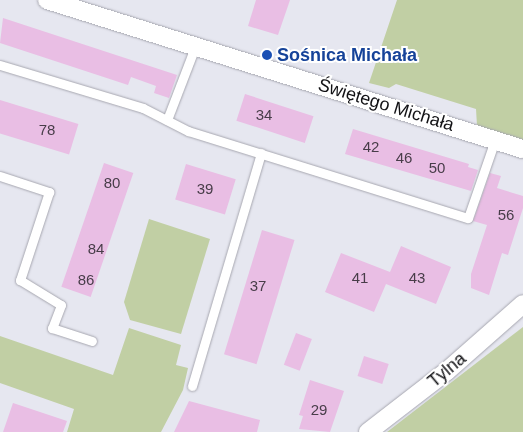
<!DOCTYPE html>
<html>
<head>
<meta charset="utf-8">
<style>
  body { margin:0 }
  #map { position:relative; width:523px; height:432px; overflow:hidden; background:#e6e7f0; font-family:Helvetica,sans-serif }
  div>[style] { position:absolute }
  .green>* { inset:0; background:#c1cfa4 }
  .building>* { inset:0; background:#e9bee4; transform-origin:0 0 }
  .roads { filter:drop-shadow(0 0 1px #a7a7b0) drop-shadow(0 0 1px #a7a7b0) }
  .service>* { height:9px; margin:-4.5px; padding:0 4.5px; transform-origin:4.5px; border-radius:4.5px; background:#fff }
  .minor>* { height:18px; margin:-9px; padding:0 9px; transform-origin:9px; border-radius:9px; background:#fff }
  .dots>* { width:14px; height:14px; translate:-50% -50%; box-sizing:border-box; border:2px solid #fff; border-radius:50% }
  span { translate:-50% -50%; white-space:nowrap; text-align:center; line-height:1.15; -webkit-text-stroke:4px #fff; paint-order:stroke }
  .number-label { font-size:15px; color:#483d49 }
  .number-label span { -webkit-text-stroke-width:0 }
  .transit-label { font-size:18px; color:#164399; font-weight:700 }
  .left { translate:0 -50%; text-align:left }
  .street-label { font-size:18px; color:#121215 }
</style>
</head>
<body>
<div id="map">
  <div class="green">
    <i style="clip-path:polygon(397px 0,523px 0,523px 141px,477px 126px,476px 109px,396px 84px,389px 88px,369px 83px)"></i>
    <i style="clip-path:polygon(149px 219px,210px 239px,181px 334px,130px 320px,124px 302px)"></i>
    <i style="clip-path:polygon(523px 327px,523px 432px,387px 432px)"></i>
    <i style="clip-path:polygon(129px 328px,181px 345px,176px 365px,188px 368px,183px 390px,161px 432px,67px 432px,74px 409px,0 383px,0 336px,113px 375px)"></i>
  </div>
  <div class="building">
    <i style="clip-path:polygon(256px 0,290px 0,278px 35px,248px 26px)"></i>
    <i style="clip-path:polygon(3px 18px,177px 75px,169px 98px,154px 93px,156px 86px,131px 77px,128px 85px,0 43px)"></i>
    <i style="left:245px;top:94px;width:72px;height:28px;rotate:18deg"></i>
    <i style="left:0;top:100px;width:82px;height:32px;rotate:17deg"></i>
    <i style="clip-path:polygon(353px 129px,469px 164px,468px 167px,478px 170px,471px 191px,345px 154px)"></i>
    <i style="left:104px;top:163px;width:31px;height:131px;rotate:19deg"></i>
    <i style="left:186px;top:164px;width:52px;height:37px;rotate:17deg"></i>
    <i style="clip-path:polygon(490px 173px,501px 176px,497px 188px,523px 196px,523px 208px,508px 255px,502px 253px,489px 295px,471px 288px,471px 274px,487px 225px,473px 221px)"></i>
    <i style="left:262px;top:230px;width:34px;height:130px;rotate:17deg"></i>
    <i style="clip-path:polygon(401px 246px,451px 267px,436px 304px,386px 284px,374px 312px,325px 292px,341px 253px,390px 272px)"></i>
    <i style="left:296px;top:333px;width:17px;height:34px;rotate:21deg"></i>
    <i style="left:364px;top:356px;width:26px;height:21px;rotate:18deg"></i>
    <i style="clip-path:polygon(310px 380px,344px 391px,330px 432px,299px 429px,303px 416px,299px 415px)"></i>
    <i style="clip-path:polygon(189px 401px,260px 420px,257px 432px,174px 432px)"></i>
    <i style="clip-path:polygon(13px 403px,67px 421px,63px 432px,3px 432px)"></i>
  </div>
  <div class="roads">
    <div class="service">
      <i style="left:0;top:65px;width:149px;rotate:16.7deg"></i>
      <i style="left:143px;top:108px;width:51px;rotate:27.1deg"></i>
      <i style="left:188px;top:131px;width:293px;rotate:17.3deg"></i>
      <i style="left:468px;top:218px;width:83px;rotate:-70.9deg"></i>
      <i style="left:167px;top:120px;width:78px;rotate:-69deg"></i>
      <i style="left:0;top:176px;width:52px;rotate:18.1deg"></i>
      <i style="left:49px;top:192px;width:93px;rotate:108.2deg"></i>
      <i style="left:20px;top:280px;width:48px;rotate:31.4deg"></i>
      <i style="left:61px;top:305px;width:25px;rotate:111deg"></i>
      <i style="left:52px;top:328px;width:42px;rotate:18deg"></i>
      <i style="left:192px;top:386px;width:243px;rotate:-73.5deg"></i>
    </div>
    <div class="minor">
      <i style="left:47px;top:0;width:499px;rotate:17.4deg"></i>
      <i style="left:368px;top:432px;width:100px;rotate:-37.7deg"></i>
      <i style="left:447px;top:371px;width:101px;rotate:-41.4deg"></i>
    </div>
  </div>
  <div class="dots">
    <i style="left:267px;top:55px;background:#1a4fb4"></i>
  </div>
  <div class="number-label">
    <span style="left:264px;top:115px">34</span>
    <span style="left:47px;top:130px">78</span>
    <span style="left:371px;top:147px">42</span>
    <span style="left:404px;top:158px">46</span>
    <span style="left:437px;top:168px">50</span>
    <span style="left:112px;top:183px">80</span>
    <span style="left:205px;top:189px">39</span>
    <span style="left:506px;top:215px">56</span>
    <span style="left:96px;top:249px">84</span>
    <span style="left:360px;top:278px">41</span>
    <span style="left:417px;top:278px">43</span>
    <span style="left:86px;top:280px">86</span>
    <span style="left:258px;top:286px">37</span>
    <span style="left:319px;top:410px">29</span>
  </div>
  <div class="transit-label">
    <span class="left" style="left:277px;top:55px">Sośnica Michała</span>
  </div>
  <div class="street-label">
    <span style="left:386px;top:105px;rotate:17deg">Świętego Michała</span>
    <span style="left:447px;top:370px;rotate:-40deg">Tylna</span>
  </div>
</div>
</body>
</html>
